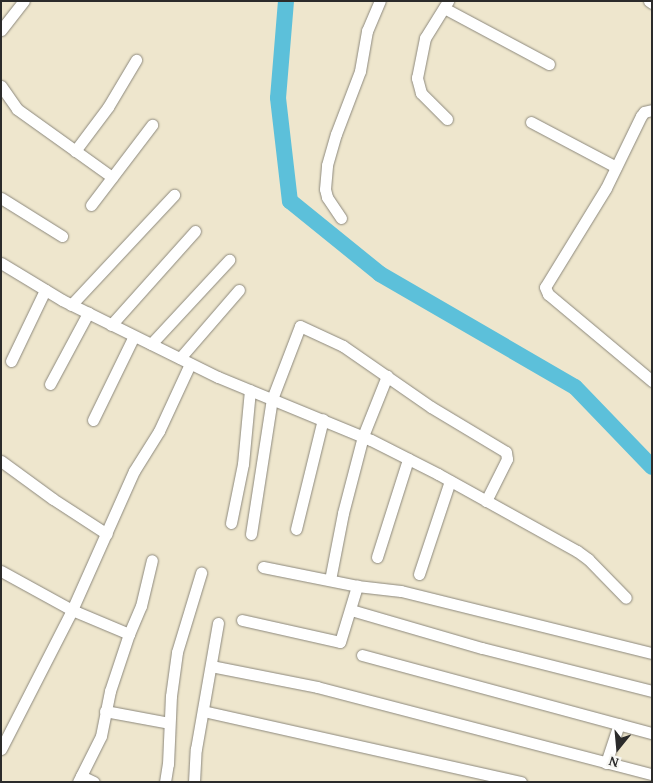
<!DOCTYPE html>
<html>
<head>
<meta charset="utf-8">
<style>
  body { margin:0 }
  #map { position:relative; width:653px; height:783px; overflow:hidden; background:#eee6cd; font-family:"Gentium Book Plus",serif }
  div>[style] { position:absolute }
  .river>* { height:16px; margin:-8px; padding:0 8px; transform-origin:8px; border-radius:8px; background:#5cc0da }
  .roads { filter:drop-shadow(0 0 1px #8c887c) drop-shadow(0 0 1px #8c887c) }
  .street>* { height:11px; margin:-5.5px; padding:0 5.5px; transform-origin:5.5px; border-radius:5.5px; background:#fff }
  span { translate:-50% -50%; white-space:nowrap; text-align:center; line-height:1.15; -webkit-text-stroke:5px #f6f6f2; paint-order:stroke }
  .frame { position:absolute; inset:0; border:2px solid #2b2b2b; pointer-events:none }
  .north { position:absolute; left:593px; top:723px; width:50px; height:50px; -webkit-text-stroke:4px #f6f6f2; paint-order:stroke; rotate:197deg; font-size:14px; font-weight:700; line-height:20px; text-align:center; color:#2b2b2b }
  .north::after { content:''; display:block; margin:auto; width:18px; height:22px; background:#2b2b2b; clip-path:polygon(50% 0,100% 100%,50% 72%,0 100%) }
</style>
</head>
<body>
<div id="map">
  <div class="river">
    <i style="left:286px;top:1px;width:97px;rotate:94.7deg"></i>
    <i style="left:278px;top:98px;width:104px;rotate:83.4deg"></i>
    <i style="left:290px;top:201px;width:116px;rotate:39deg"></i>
    <i style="left:380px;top:274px;width:225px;rotate:30.1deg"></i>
    <i style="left:575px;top:387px;width:111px;rotate:46.1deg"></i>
  </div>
  <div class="roads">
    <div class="street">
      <i style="left:649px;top:1px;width:4px;rotate:34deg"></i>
      <i style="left:444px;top:8px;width:119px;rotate:28.1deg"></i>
      <i style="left:1px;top:30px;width:37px;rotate:-52deg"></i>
      <i style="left:1px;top:86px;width:28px;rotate:55deg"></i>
      <i style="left:17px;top:109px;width:117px;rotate:35.6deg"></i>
      <i style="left:652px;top:110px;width:8px;rotate:166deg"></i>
      <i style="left:644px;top:112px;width:5px;rotate:127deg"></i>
      <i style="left:641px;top:116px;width:80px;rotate:115.9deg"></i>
      <i style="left:606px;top:188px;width:116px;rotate:121.6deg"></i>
      <i style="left:545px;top:287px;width:8px;rotate:67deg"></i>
      <i style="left:548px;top:294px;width:136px;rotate:39.9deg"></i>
      <i style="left:447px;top:119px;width:37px;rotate:-135deg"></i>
      <i style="left:421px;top:93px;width:16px;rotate:-105deg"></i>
      <i style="left:417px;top:78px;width:41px;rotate:-78.7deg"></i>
      <i style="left:425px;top:38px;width:44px;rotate:-58.1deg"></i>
      <i style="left:531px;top:122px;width:96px;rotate:27.9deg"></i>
      <i style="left:75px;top:151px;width:55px;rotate:-53.1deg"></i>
      <i style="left:108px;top:107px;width:55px;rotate:-59.2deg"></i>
      <i style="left:1px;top:198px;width:72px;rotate:31.9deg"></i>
      <i style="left:91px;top:205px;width:101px;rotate:-52.7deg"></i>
      <i style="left:341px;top:218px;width:25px;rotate:-124deg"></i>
      <i style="left:327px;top:197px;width:8px;rotate:-104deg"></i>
      <i style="left:325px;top:189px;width:24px;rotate:-85deg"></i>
      <i style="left:327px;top:165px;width:32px;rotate:-74deg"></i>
      <i style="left:336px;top:134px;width:67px;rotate:-69.1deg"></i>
      <i style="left:360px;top:71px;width:41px;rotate:-80.1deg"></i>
      <i style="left:367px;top:31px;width:33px;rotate:-67deg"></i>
      <i style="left:1px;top:263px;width:71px;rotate:31.2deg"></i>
      <i style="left:62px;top:300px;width:174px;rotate:26.3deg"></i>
      <i style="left:218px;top:377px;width:165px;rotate:22.4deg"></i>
      <i style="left:371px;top:440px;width:75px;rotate:26.9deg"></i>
      <i style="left:438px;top:474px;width:159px;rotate:29deg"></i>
      <i style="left:577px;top:551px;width:14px;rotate:36deg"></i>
      <i style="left:588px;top:559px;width:54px;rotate:45.7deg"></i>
      <i style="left:71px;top:305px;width:151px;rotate:-46.9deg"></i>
      <i style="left:111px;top:325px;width:126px;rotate:-48.2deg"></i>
      <i style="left:151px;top:344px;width:115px;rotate:-47.1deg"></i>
      <i style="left:180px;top:358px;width:90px;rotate:-49.1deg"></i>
      <i style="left:11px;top:361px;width:79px;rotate:-64.4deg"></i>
      <i style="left:50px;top:384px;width:81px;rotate:-61.8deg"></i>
      <i style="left:93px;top:420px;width:93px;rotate:-64deg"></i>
      <i style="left:1px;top:461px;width:64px;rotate:36.2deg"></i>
      <i style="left:53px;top:499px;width:64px;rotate:32.9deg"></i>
      <i style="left:231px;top:523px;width:60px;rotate:-78.5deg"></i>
      <i style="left:243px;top:464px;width:74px;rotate:-84.6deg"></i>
      <i style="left:296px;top:529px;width:113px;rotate:-76.2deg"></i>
      <i style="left:251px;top:534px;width:137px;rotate:-81.2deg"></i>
      <i style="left:272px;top:399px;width:78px;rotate:-69deg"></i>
      <i style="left:300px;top:326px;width:47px;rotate:24.9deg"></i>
      <i style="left:343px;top:346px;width:107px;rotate:34.7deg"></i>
      <i style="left:431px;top:407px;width:87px;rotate:31deg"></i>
      <i style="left:506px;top:452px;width:7px;rotate:82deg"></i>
      <i style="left:507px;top:459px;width:47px;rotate:116.6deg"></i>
      <i style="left:377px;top:557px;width:103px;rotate:-72.4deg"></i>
      <i style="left:263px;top:567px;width:96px;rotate:11.4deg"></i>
      <i style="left:357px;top:586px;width:44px;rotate:6.5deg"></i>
      <i style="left:401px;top:591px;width:259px;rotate:13.9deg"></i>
      <i style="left:1px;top:571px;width:81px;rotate:28.8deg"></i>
      <i style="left:72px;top:610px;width:62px;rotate:22.8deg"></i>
      <i style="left:419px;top:574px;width:98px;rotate:-71.6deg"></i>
      <i style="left:330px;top:580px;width:68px;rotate:-79deg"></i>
      <i style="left:343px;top:513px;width:80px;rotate:-75.4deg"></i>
      <i style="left:363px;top:436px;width:65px;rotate:-68.2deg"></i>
      <i style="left:351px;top:610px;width:136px;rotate:16.2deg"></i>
      <i style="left:482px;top:648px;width:175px;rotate:14.2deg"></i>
      <i style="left:242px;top:620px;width:100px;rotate:12.7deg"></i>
      <i style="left:340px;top:642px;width:59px;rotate:-73.1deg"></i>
      <i style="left:362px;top:655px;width:300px;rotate:15.1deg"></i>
      <i style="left:211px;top:666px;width:108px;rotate:11.2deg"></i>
      <i style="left:317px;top:687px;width:346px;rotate:14.6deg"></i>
      <i style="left:105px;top:711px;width:65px;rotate:10.6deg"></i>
      <i style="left:203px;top:711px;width:326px;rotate:12.6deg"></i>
      <i style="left:1px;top:749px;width:156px;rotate:-62.9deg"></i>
      <i style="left:72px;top:610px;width:152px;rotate:-66deg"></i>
      <i style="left:134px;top:471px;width:47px;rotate:-58deg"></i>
      <i style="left:159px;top:431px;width:74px;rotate:-65.2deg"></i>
      <i style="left:606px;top:763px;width:41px;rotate:-71.6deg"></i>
      <i style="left:81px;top:776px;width:14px;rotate:25deg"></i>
      <i style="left:78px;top:782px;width:51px;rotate:-63.4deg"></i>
      <i style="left:101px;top:736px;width:46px;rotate:-78.7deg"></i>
      <i style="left:110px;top:691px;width:60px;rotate:-71.6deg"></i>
      <i style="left:129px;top:634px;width:30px;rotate:-67deg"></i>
      <i style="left:141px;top:606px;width:47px;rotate:-76.6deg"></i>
      <i style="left:165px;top:782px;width:18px;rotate:-81deg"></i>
      <i style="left:168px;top:764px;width:68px;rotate:-87.5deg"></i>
      <i style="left:171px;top:696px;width:44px;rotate:-82.2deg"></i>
      <i style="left:177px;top:652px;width:83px;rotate:-73.1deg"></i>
      <i style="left:194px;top:782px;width:33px;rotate:-87deg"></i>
      <i style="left:196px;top:749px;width:128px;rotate:-80.1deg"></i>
    </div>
  </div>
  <div class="frame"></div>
  <div class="north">N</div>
</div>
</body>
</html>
